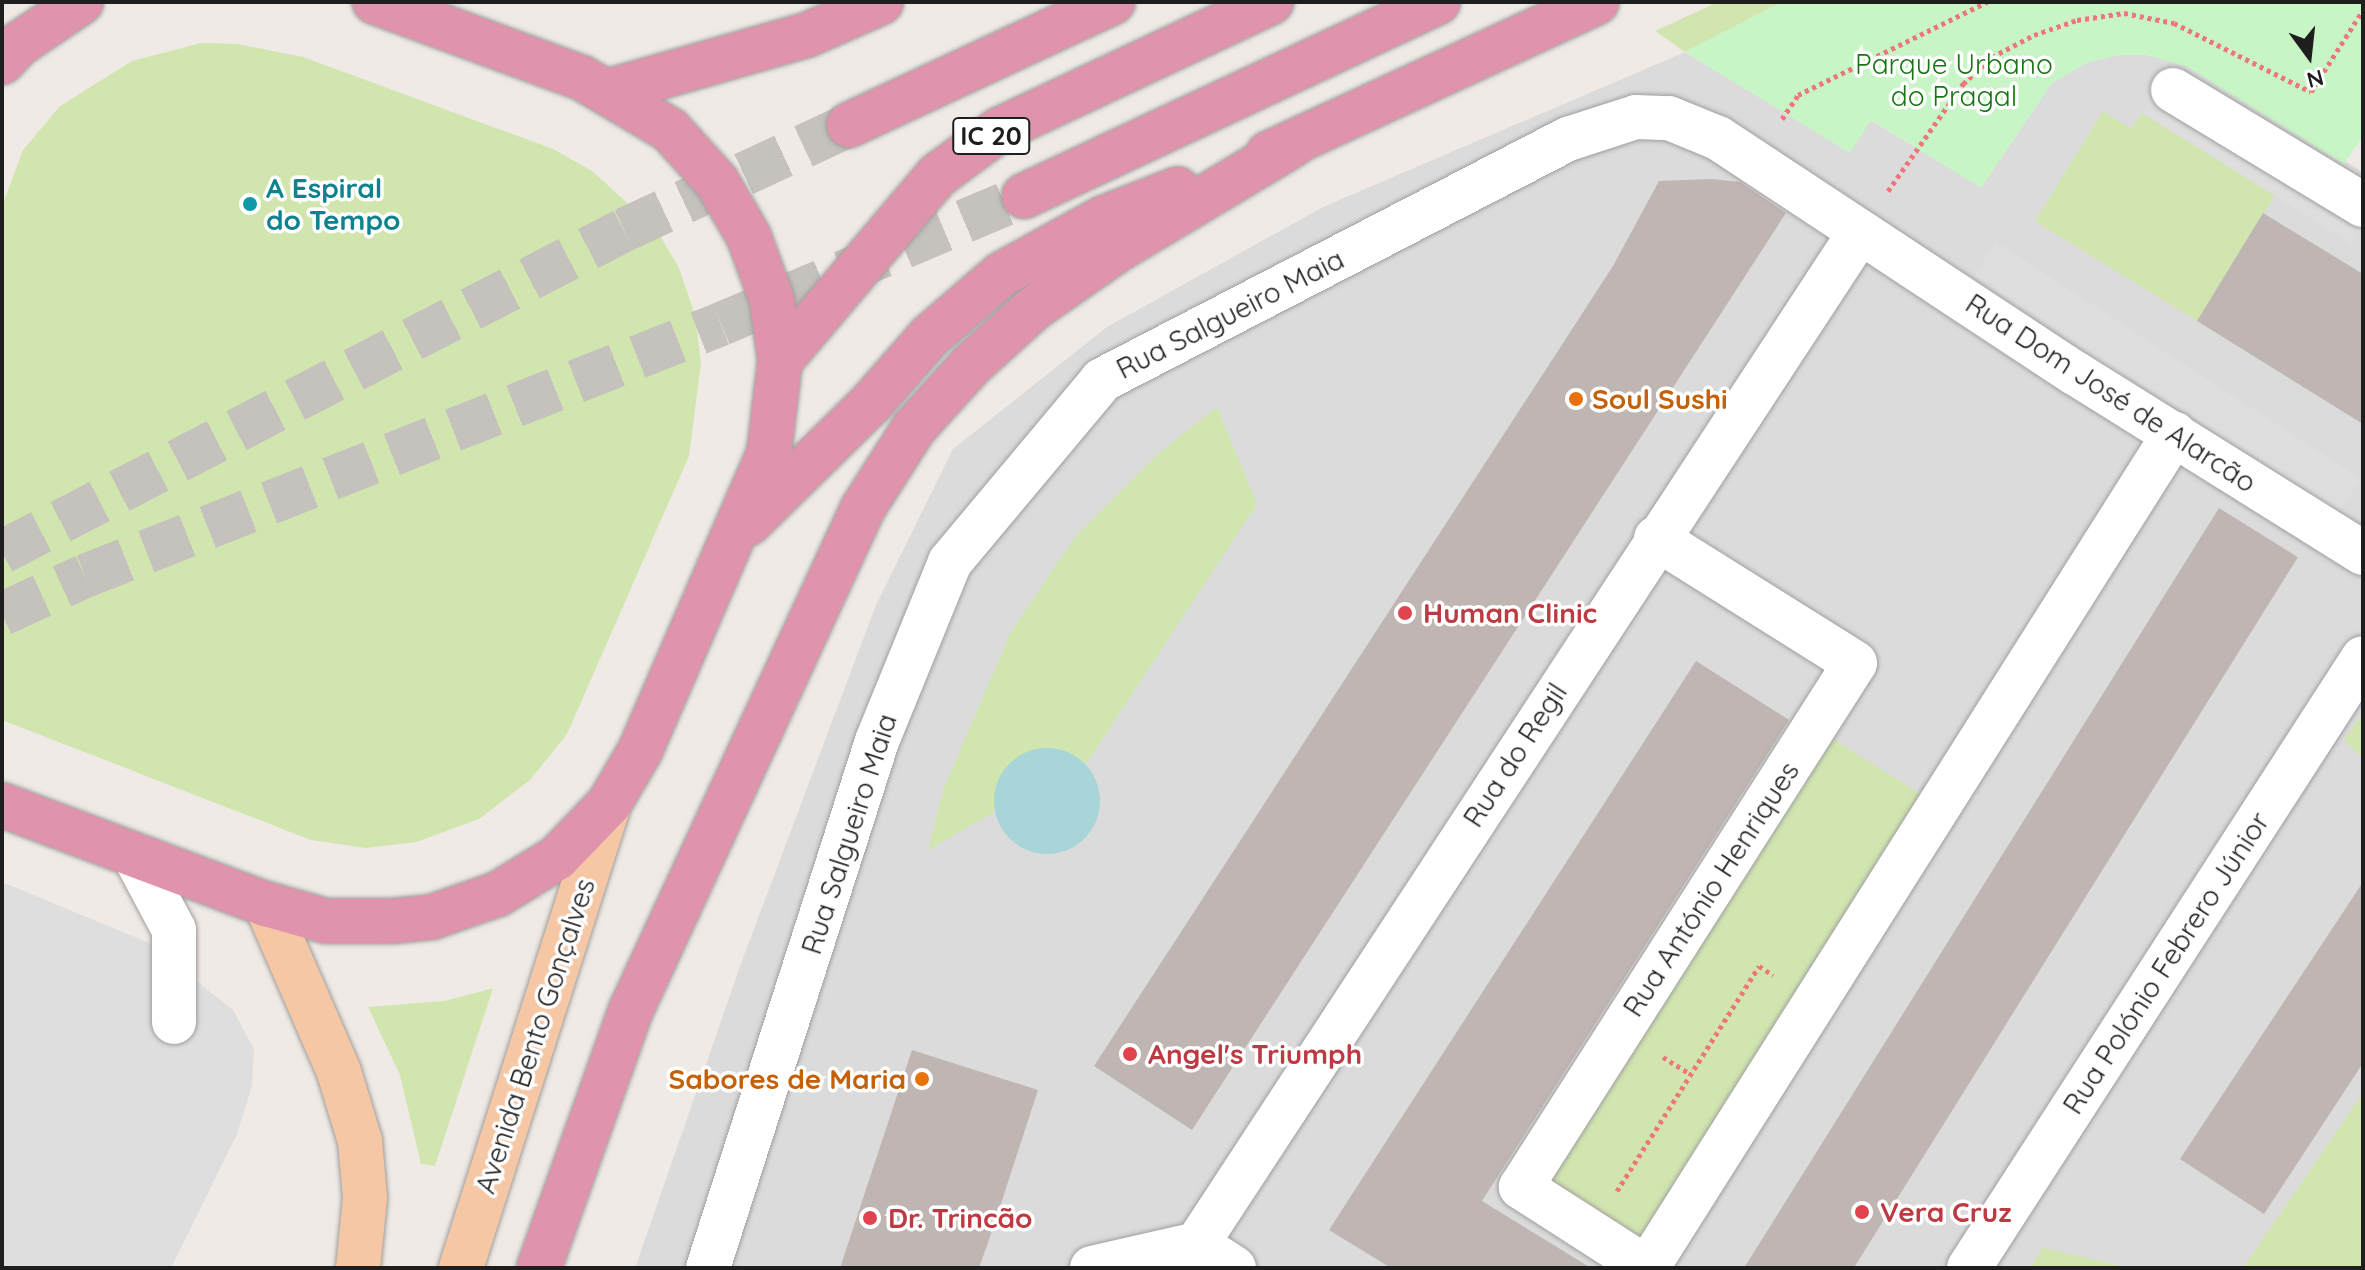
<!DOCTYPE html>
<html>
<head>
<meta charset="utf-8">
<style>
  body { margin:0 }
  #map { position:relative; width:2365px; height:1270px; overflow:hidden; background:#efeae5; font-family:Quicksand,sans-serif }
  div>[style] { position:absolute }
  .residential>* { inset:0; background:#dcdbdc }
  .grass>* { inset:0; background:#d1e5af; transform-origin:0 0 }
  .park>* { inset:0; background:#c8f5c6 }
  .parking>* { inset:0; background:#dedede; transform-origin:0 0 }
  .water>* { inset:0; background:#a9d5d9 }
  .round { border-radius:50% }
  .building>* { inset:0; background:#bfb5b2; transform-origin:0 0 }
  .highway-tunnel>* { height:44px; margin-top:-22px; transform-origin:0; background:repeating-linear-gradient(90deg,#c5c1bd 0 44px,transparent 0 66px) }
  .path>* { height:5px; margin-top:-2.5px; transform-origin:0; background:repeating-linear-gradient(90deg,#ef767a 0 4px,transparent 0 8px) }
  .roads { filter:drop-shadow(0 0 2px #9f9f9f) drop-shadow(0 0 2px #9f9f9f) }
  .minor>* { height:44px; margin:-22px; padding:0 22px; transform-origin:22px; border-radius:22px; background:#fff }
  .major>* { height:44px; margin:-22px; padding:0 22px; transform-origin:22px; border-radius:22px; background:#f5c7a4 }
  .highway>* { height:44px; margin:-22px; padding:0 22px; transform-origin:22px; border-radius:22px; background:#e093ac }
  .dots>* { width:22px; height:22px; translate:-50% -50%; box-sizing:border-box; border:4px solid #fff; border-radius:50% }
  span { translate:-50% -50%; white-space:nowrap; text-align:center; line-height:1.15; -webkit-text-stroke:7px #fff; paint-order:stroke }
  .shield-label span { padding:2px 6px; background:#fff; border:2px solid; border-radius:6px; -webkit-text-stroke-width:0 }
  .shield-label { font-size:26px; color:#1e1e1e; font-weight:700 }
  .park-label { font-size:28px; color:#197514 }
  .culture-label { font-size:28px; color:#0d838f; font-weight:700 }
  .left { translate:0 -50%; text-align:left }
  .street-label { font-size:28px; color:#1e1e1e }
  .food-label { font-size:28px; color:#c56008; font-weight:700 }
  .right { translate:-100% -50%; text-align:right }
  .health-label { font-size:28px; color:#be3a42; font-weight:700 }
  .frame { position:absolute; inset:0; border:4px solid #1e1e1e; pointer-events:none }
  .north { position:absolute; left:2269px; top:16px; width:80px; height:80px; -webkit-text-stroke:6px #fff; paint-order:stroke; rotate:165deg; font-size:22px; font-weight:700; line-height:32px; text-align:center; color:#1e1e1e }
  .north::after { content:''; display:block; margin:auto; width:28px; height:36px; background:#1e1e1e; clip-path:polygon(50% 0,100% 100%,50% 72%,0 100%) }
</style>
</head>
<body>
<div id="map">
  <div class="residential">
    <i style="clip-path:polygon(1685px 52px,1849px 152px,1870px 120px,1981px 187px,2052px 83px,2088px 62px,2119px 55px,2147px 55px,2186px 66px,2363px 172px,2363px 1268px,635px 1268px,743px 958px,876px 605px,953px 449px,1107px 327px,1323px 207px)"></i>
  </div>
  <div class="grass">
    <i style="clip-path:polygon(1718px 2px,1782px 2px,1685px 52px,1655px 31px)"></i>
    <i style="clip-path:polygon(201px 43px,237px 44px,303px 57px,553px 149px,592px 171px,656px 229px,679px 268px,695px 315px,701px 363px,689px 456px,567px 734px,530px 780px,479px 819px,416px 842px,366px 848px,311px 840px,2px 720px,2px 206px,23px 150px,60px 106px,132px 61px)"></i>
    <i style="clip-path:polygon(2103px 111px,2131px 129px,2142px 113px,2275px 195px,2197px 321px,2035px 221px)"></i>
    <i style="clip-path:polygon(1217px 407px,1257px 504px,1086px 764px,1068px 752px,995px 792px,994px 812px,928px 850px,943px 790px,1011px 632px,1076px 536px,1158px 454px)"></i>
    <i style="clip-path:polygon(2363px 713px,2363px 759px,2344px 740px)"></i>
    <i style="left:1826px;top:735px;width:115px;height:528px;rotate:32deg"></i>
    <i style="clip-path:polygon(493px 988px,435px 1166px,421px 1164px,400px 1075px,368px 1007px,445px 1001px)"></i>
    <i style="clip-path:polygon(2363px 1093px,2363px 1268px,2243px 1268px)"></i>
    <i style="clip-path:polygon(2043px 1248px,2131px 1268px,2030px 1268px)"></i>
  </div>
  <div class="park">
    <i style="clip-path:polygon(1782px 2px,2363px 2px,2363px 136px,2344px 164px,2186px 66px,2147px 55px,2119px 55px,2088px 62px,2052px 83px,1981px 188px,1871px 120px,1850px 153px,1685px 52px)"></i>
  </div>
  <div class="parking">
    <i style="left:2153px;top:95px;width:247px;height:21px;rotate:32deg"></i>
    <i style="left:1996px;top:242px;width:435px;height:40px;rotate:33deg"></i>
    <i style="clip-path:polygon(2px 882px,147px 942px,233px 1010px,254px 1049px,252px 1086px,237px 1134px,171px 1268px,2px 1268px)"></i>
  </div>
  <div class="water">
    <i class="round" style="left:994px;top:748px;width:106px;height:106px"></i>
  </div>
  <div class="building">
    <i style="clip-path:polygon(1712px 179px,1740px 182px,1786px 213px,1192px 1130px,1094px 1066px,1613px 266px,1659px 181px)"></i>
    <i style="clip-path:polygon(2263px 213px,2363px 274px,2363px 424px,2197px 321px)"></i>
    <i style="left:2219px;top:508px;width:93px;height:908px;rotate:32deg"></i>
    <i style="clip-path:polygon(1696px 661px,1789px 720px,1482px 1201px,1591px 1268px,1391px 1268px,1329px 1230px)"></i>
    <i style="clip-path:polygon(2363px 882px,2363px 1063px,2264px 1214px,2180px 1159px)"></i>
    <i style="clip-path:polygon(912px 1050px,1038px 1090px,994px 1225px,979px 1268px,840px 1268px)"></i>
  </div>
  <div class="highway-tunnel">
    <i style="left:2px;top:552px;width:700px;rotate:-27.37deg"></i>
    <i style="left:624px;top:230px;width:248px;rotate:-25deg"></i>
    <i style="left:2px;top:614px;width:91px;rotate:-24.6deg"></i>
    <i style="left:85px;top:576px;width:684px;rotate:-21.61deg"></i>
    <i style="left:721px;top:324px;width:329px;rotate:-22.9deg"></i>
  </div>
  <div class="path">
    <i style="left:1782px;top:119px;width:29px;rotate:-56deg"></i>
    <i style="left:1798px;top:95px;width:211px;rotate:-26.2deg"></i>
    <i style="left:1888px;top:191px;width:131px;rotate:-55deg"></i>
    <i style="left:1963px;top:84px;width:40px;rotate:-43deg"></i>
    <i style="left:1992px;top:57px;width:47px;rotate:-27.6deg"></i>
    <i style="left:2034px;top:35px;width:46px;rotate:-19.2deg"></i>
    <i style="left:2077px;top:20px;width:48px;rotate:-8.5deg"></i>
    <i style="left:2124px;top:13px;width:51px;rotate:11.3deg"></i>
    <i style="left:2174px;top:23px;width:153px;rotate:26.7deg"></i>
    <i style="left:2311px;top:92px;width:97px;rotate:-57.6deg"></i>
    <i style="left:1663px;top:1057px;width:32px;rotate:32deg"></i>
    <i style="left:1617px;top:1191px;width:266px;rotate:-57.7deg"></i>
    <i style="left:1759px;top:966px;width:17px;rotate:33deg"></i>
  </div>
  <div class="roads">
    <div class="minor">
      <i style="left:2173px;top:90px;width:222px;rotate:31.2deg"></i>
      <i style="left:134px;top:855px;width:85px;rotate:61.9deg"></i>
      <i style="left:174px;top:930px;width:92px;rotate:90deg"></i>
      <i style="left:708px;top:1268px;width:553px;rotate:-72.22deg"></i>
      <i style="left:877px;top:741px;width:193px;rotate:-67.8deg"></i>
      <i style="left:950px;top:562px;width:237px;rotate:-50.1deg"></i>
      <i style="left:1102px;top:380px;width:525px;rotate:-27.35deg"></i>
      <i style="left:1568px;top:139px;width:71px;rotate:-17.9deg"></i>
      <i style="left:1636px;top:117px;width:33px;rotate:2deg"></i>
      <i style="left:1669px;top:118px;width:53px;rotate:22.2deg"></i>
      <i style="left:1718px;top:138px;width:427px;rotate:33.4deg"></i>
      <i style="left:2075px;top:373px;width:340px;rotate:32deg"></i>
      <i style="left:1092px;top:1268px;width:108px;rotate:-12.9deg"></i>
      <i style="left:1234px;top:1268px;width:44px;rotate:-147deg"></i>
      <i style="left:1197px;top:1244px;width:1210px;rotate:-56.77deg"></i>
      <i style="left:1647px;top:1268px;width:150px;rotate:-147.3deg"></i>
      <i style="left:1521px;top:1187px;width:621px;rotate:-57.49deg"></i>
      <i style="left:1855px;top:663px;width:235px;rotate:-147.9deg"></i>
      <i style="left:1647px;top:1268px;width:987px;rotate:-57.71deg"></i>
      <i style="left:1969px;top:1268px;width:726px;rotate:-57.14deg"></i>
    </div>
    <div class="major">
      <i style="left:266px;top:904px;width:183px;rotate:66.5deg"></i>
      <i style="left:339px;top:1072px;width:72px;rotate:73.1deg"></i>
      <i style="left:360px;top:1141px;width:57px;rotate:85deg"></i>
      <i style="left:365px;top:1198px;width:70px;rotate:95.7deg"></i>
      <i style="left:461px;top:1268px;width:487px;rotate:-72.3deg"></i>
    </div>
    <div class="highway">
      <i style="left:2px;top:62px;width:25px;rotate:-47deg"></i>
      <i style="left:19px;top:44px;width:75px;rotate:-34.1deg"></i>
      <i style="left:610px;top:91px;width:205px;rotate:-15.9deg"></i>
      <i style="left:807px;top:35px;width:81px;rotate:-24deg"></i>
      <i style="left:849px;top:125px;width:291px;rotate:-25deg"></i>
      <i style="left:1268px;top:154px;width:362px;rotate:-24.8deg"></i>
      <i style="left:1024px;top:196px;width:457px;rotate:-25.1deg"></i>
      <i style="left:780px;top:361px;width:244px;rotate:-49.7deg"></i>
      <i style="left:938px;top:175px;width:76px;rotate:-36.4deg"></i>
      <i style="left:999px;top:130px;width:301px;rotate:-25.2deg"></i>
      <i style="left:749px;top:523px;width:173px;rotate:-44.5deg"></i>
      <i style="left:872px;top:402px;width:88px;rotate:-48.7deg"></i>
      <i style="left:930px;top:336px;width:95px;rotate:-40.7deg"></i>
      <i style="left:1002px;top:274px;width:116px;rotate:-28.8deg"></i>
      <i style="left:1104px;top:218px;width:79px;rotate:-21.4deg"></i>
      <i style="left:2px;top:805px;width:282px;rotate:20.6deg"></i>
      <i style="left:266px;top:904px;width:62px;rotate:15.8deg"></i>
      <i style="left:326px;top:921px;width:66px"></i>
      <i style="left:392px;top:921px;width:40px;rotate:-5.7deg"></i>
      <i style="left:432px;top:917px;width:70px;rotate:-19.2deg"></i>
      <i style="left:498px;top:894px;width:69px;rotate:-31.4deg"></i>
      <i style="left:557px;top:858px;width:75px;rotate:-46.1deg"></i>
      <i style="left:609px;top:804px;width:61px;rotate:-59.7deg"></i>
      <i style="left:640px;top:751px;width:325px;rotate:-66.6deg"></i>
      <i style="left:769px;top:453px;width:93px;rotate:-83.2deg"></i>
      <i style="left:780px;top:361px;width:62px;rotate:-97.5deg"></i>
      <i style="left:772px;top:300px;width:67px;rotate:-110.1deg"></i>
      <i style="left:749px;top:237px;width:64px;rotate:-120.2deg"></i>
      <i style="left:717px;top:182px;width:70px;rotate:-132.1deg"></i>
      <i style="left:670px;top:130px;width:102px;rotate:-149.4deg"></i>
      <i style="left:582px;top:78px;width:221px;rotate:-159.8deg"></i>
      <i style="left:539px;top:1268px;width:274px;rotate:-70.4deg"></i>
      <i style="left:631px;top:1010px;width:553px;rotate:-65.2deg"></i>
      <i style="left:863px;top:508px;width:95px;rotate:-57.5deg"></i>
      <i style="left:914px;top:428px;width:84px;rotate:-47.9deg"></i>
      <i style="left:970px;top:366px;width:86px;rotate:-42.2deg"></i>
      <i style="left:1034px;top:308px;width:101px;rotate:-34.9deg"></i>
      <i style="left:1117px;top:250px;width:206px;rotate:-30.9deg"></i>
    </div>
  </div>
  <div class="dots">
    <i style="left:250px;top:204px;background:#0f9aa8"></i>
    <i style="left:1576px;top:399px;background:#e8710a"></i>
    <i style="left:1405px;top:613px;background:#e0444e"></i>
    <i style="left:1130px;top:1054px;background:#e0444e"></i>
    <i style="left:922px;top:1079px;background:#e8710a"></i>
    <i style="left:1862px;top:1212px;background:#e0444e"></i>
    <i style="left:870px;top:1218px;background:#e0444e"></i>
  </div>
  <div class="shield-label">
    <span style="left:991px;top:136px">IC 20</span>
  </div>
  <div class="park-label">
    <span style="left:1954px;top:80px">Parque Urbano<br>do Pragal</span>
  </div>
  <div class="culture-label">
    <span class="left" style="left:266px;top:204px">A Espiral<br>do Tempo</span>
  </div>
  <div class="street-label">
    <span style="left:1230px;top:314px;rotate:-27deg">Rua Salgueiro Maia</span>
    <span style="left:2111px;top:393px;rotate:33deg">Rua Dom José de Alarcão</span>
    <span style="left:1515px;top:755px;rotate:-57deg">Rua do Regil</span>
    <span style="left:849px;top:834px;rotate:-72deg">Rua Salgueiro Maia</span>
    <span style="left:1711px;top:889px;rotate:-57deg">Rua António Henriques</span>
    <span style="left:2166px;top:963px;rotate:-57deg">Rua Polónio Febrero Júnior</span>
    <span style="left:535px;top:1036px;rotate:-72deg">Avenida Bento Gonçalves</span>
  </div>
  <div class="food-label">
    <span class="left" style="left:1592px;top:399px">Soul Sushi</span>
    <span class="right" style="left:906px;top:1079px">Sabores de Maria</span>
  </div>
  <div class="health-label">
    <span class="left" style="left:1423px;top:613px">Human Clinic</span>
    <span class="left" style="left:1148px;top:1054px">Angel's Triumph</span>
    <span class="left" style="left:1880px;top:1212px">Vera Cruz</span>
    <span class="left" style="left:888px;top:1218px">Dr. Trincão</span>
  </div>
  <div class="frame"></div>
  <div class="north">N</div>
</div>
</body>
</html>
